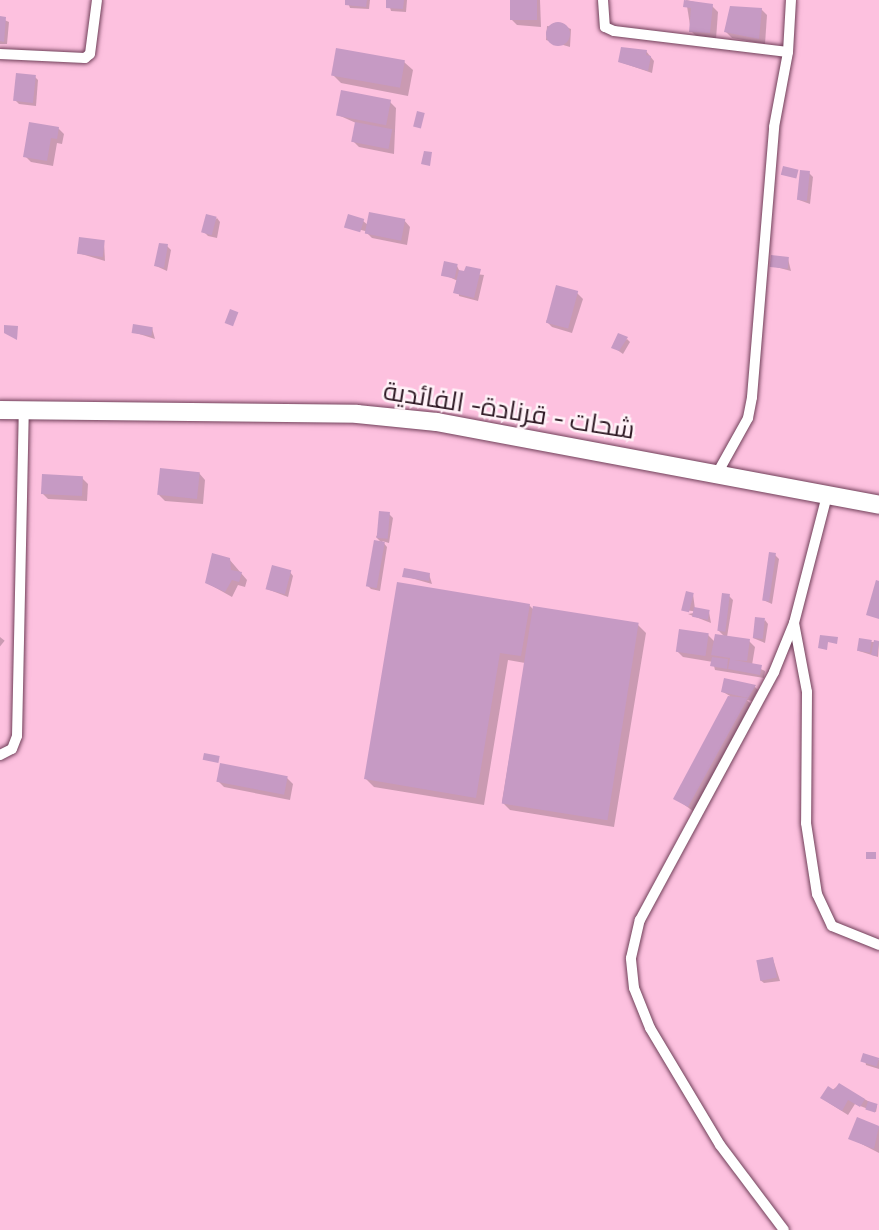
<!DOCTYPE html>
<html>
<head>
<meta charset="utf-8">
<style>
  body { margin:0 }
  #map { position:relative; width:879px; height:1230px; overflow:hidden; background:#fdc1df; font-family:"Space Grotesk",Cairo,sans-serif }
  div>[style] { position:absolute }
  .shadow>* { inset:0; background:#0003; transform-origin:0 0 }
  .building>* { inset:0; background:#c69ac4; transform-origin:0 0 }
  .round { border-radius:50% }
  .roads { filter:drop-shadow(0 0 2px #703f59) drop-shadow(0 0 2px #703f59) }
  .street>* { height:10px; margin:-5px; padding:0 5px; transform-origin:5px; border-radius:5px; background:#fff }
  .primary>* { height:18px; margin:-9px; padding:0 9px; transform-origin:9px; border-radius:9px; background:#fff }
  span { translate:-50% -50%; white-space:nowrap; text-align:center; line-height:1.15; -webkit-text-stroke:5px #fff2f8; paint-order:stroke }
  .street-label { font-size:26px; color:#2c1722 }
</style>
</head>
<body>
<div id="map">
  <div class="shadow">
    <i style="clip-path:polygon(347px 0,370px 0,369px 9px,350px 8px)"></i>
    <i style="clip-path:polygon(388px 0,407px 0,406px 12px,391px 11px)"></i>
    <i style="clip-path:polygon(511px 0,540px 0,541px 27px,517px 25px,511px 19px)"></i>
    <i style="clip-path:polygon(686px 0,712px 6px,718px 12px,716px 39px,697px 37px,691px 31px)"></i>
    <i style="clip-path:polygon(761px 9px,767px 15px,765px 44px,732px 38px,726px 32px)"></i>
    <i style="clip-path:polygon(0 18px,9px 22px,7px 44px,0 44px)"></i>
    <i style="clip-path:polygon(557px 23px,571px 29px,570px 47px,546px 40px,547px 26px,557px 27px)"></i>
    <i style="clip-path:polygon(646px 51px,654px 61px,652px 73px,620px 62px)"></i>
    <i style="clip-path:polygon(404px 62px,413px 70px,408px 96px,341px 83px,333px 75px)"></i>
    <i style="clip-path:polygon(35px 77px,38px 80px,36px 106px,19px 104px,15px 100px)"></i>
    <i style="clip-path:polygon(390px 102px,396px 108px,394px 154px,359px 147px,353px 141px,356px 123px,338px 115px)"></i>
    <i style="clip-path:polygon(58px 128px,64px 134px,62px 144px,57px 143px,53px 166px,31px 162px,25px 156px)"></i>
    <i style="clip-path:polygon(809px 173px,813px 177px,810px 204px,799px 200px)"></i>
    <i style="clip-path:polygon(217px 218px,220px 222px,217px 238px,208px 236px,204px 232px)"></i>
    <i style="clip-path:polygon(404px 220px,410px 227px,407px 245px,372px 238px,365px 231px,346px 226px,363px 221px,368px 225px)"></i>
    <i style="clip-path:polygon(104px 242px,105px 261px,78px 253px)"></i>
    <i style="clip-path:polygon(167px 246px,171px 250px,167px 271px,156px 266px)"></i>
    <i style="clip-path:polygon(788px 259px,791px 271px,772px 266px)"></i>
    <i style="clip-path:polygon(457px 266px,460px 272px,484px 275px,478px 301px,459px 296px,458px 281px,442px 274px)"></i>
    <i style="clip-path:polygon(577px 293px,583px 299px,572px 333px,552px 327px,546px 321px)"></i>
    <i style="clip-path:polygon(152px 328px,155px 339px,133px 332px)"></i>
    <i style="clip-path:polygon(627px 339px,630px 342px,623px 354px,613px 347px)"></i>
    <i style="clip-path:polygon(199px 473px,205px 480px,203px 504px,165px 501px,159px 495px)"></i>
    <i style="clip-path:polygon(82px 478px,88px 484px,87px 501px,48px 499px,42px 493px)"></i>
    <i style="clip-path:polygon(389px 514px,393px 518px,389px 543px,382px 541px,387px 547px,380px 591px,371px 589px,368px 586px,382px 543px,376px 537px)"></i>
    <i style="clip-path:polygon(775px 555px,779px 559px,772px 604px,763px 600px)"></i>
    <i style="clip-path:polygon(229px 559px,247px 580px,245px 587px,238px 585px,232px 597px,207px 583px)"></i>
    <i style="clip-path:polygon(290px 572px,293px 576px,288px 597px,267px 589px)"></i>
    <i style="clip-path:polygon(429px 574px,432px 584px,404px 576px)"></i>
    <i style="clip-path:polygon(693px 594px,695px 609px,709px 612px,711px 623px,688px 614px,700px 612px,684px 610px)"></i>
    <i style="clip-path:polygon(729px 596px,733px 600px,727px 637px,749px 641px,755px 647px,752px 665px,765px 671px,764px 678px,715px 670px,713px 662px,683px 657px,677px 651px,708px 635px,715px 642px,725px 637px,718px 630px)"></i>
    <i style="clip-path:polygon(529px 605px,534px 610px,638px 625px,646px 633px,614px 827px,510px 810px,502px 802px,525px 663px,508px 660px,484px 805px,374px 787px,366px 779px)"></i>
    <i style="clip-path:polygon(765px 620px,768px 624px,765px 643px,753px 638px)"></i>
    <i style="left:0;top:637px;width:6px;height:64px;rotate:39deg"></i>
    <i style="clip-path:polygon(871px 642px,879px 642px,878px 657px,859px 651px)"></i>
    <i style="clip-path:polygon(725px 680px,755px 687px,758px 690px,752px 701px,747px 700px,755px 708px,697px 814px,675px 798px,730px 696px,723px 692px)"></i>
    <i style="clip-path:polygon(287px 778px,293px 784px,290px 800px,224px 787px,218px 781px)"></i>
    <i style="clip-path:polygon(773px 959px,780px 981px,764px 983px,760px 980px)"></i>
    <i style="clip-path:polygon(864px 1055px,879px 1060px,879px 1069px,866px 1065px)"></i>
    <i style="clip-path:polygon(839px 1085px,877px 1106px,876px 1112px,855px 1104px,848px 1115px,829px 1103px,823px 1097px)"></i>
    <i style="clip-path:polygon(858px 1119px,879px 1127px,879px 1153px,850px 1138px)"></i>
  </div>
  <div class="building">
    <i style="clip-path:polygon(345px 0,367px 0,366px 7px,345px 5px)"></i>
    <i style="clip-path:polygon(386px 0,404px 0,403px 9px,386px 8px)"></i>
    <i style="left:510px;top:0;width:27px;height:20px"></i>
    <i style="clip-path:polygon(684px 0,713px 4px,710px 33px,689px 32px,691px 8px,683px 7px)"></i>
    <i style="clip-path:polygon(730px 6px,762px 8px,759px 39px,724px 32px)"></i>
    <i style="clip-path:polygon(0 16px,6px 17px,4px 42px,0 41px)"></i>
    <i class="round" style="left:546px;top:22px;width:24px;height:24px"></i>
    <i style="clip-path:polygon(621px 47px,647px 50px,646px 55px,651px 56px,648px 71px,618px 62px)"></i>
    <i style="left:336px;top:48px;width:70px;height:28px;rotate:10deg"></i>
    <i style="left:16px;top:73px;width:20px;height:28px;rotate:6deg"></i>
    <i style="left:341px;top:90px;width:51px;height:26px;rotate:11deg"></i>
    <i style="left:417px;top:111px;width:8px;height:16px;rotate:14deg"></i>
    <i style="clip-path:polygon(29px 122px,59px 127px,57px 139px,51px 138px,47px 161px,23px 157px)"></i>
    <i style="left:355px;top:122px;width:38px;height:20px;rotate:11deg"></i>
    <i style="clip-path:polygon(424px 151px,432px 152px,430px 166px,421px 164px)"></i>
    <i style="left:783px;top:166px;width:16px;height:9px;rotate:14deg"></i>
    <i style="left:800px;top:170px;width:10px;height:30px;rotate:6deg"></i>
    <i style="left:369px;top:212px;width:37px;height:22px;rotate:11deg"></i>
    <i style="left:206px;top:214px;width:11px;height:19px;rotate:15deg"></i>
    <i style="left:348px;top:214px;width:17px;height:14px;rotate:17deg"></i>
    <i style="left:79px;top:237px;width:26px;height:17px;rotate:7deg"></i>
    <i style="clip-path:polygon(159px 243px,168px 244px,164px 268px,154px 266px)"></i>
    <i style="left:771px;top:255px;width:18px;height:12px;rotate:6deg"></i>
    <i style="left:444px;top:261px;width:14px;height:15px;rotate:12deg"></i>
    <i style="clip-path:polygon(466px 266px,481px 269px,474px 298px,453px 293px,459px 270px,464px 271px)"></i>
    <i style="left:556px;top:285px;width:23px;height:39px;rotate:15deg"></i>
    <i style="left:230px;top:309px;width:9px;height:15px;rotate:21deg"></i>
    <i style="left:133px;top:324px;width:20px;height:9px;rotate:9deg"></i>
    <i style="clip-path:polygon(4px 325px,18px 326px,17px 340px,4px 333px)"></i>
    <i style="clip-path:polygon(618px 333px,628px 337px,619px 351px,611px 348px)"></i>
    <i style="left:160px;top:468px;width:40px;height:27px;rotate:6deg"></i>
    <i style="left:42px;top:474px;width:41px;height:20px;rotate:3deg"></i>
    <i style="left:379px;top:511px;width:11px;height:27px;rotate:5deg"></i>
    <i style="left:374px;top:540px;width:11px;height:47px;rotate:10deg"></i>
    <i style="left:769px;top:552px;width:7px;height:49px;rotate:8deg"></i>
    <i style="clip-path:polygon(212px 553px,230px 558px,231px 570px,242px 572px,239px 582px,232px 580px,225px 592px,205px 583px)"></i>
    <i style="left:272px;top:565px;width:20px;height:25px;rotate:15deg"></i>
    <i style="clip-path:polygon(404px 568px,430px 573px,429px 581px,402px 577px)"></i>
    <i style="clip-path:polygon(876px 580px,879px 581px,879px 619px,866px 615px)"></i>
    <i style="clip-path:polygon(397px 582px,530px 604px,521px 656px,500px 653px,476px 798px,364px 779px)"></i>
    <i style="left:686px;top:591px;width:8px;height:20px;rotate:14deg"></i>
    <i style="left:722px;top:593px;width:8px;height:38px;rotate:7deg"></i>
    <i style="left:533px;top:606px;width:107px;height:200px;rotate:9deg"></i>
    <i style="left:694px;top:607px;width:16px;height:10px;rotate:11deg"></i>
    <i style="left:755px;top:617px;width:10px;height:21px;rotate:6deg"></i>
    <i style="left:679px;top:629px;width:30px;height:23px;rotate:8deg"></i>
    <i style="clip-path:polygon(715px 634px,750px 639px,747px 661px,734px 660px,762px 665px,760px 675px,728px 669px,730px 658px,711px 655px)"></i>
    <i style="clip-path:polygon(820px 635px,838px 637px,837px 644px,828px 642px,827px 650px,818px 648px)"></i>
    <i style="left:859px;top:638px;width:13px;height:13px;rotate:9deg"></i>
    <i style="clip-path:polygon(874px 640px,879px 641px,877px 656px,871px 655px)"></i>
    <i style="clip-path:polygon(712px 657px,728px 659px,727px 669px,710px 666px)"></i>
    <i style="clip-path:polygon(724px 678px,756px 685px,748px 698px,721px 692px)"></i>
    <i style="clip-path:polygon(728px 696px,748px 698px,688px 807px,673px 799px)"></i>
    <i style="left:204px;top:753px;width:16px;height:7px;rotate:11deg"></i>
    <i style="left:220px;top:763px;width:69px;height:19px;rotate:11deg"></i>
    <i style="left:866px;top:852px;width:10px;height:7px"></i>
    <i style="left:773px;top:957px;width:21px;height:17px;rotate:79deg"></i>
    <i style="left:863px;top:1053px;width:17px;height:9px;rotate:17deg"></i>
    <i style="clip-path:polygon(839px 1083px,865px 1099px,860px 1107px,848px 1100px,842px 1111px,820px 1098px,828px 1086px,834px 1090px)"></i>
    <i style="left:868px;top:1101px;width:10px;height:9px;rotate:17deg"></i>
    <i style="clip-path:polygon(857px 1117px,879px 1126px,874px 1149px,848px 1139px)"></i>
  </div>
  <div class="roads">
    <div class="street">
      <i style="left:603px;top:0;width:27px;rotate:86deg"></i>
      <i style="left:605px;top:27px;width:10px;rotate:24deg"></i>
      <i style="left:614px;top:31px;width:175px;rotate:6.9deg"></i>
      <i style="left:0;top:54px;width:85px;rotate:2.7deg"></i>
      <i style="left:85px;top:58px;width:6px;rotate:-39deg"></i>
      <i style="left:90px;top:54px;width:54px;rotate:-82.6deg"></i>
      <i style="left:718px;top:472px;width:62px;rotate:-60.9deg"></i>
      <i style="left:748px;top:418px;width:21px;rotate:-79deg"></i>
      <i style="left:752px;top:397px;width:271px;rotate:-85.3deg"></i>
      <i style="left:774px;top:127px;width:76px;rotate:-79.4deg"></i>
      <i style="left:788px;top:52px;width:52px;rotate:-86.7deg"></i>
      <i style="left:794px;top:623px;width:70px;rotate:79.3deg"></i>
      <i style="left:807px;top:692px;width:131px;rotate:90.4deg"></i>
      <i style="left:806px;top:823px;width:72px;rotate:81.2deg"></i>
      <i style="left:817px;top:894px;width:35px;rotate:65deg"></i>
      <i style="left:832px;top:926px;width:51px;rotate:22deg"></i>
      <i style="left:0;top:755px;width:13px;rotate:-27deg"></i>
      <i style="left:12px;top:749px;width:14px;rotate:-69deg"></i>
      <i style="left:17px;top:736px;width:326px;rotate:-88.8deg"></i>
      <i style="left:784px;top:1230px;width:106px;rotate:-127deg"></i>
      <i style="left:720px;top:1145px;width:136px;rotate:-120.9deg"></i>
      <i style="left:650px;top:1028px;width:43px;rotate:-111.8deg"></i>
      <i style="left:634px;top:988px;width:30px;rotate:-96deg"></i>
      <i style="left:631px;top:958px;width:39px;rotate:-77deg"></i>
      <i style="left:640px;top:920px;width:282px;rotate:-61.6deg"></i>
      <i style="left:774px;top:672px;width:53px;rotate:-67.8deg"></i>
      <i style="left:794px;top:623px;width:132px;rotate:-75.5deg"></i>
    </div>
    <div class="primary">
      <i style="left:0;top:410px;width:357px;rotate:0.6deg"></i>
      <i style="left:357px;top:414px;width:80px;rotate:5.7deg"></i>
      <i style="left:437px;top:422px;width:450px;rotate:10.6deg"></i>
    </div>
  </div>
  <div class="street-label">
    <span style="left:509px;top:411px;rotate:9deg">شحات - قرنادة- الفائدية</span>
  </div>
</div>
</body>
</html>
